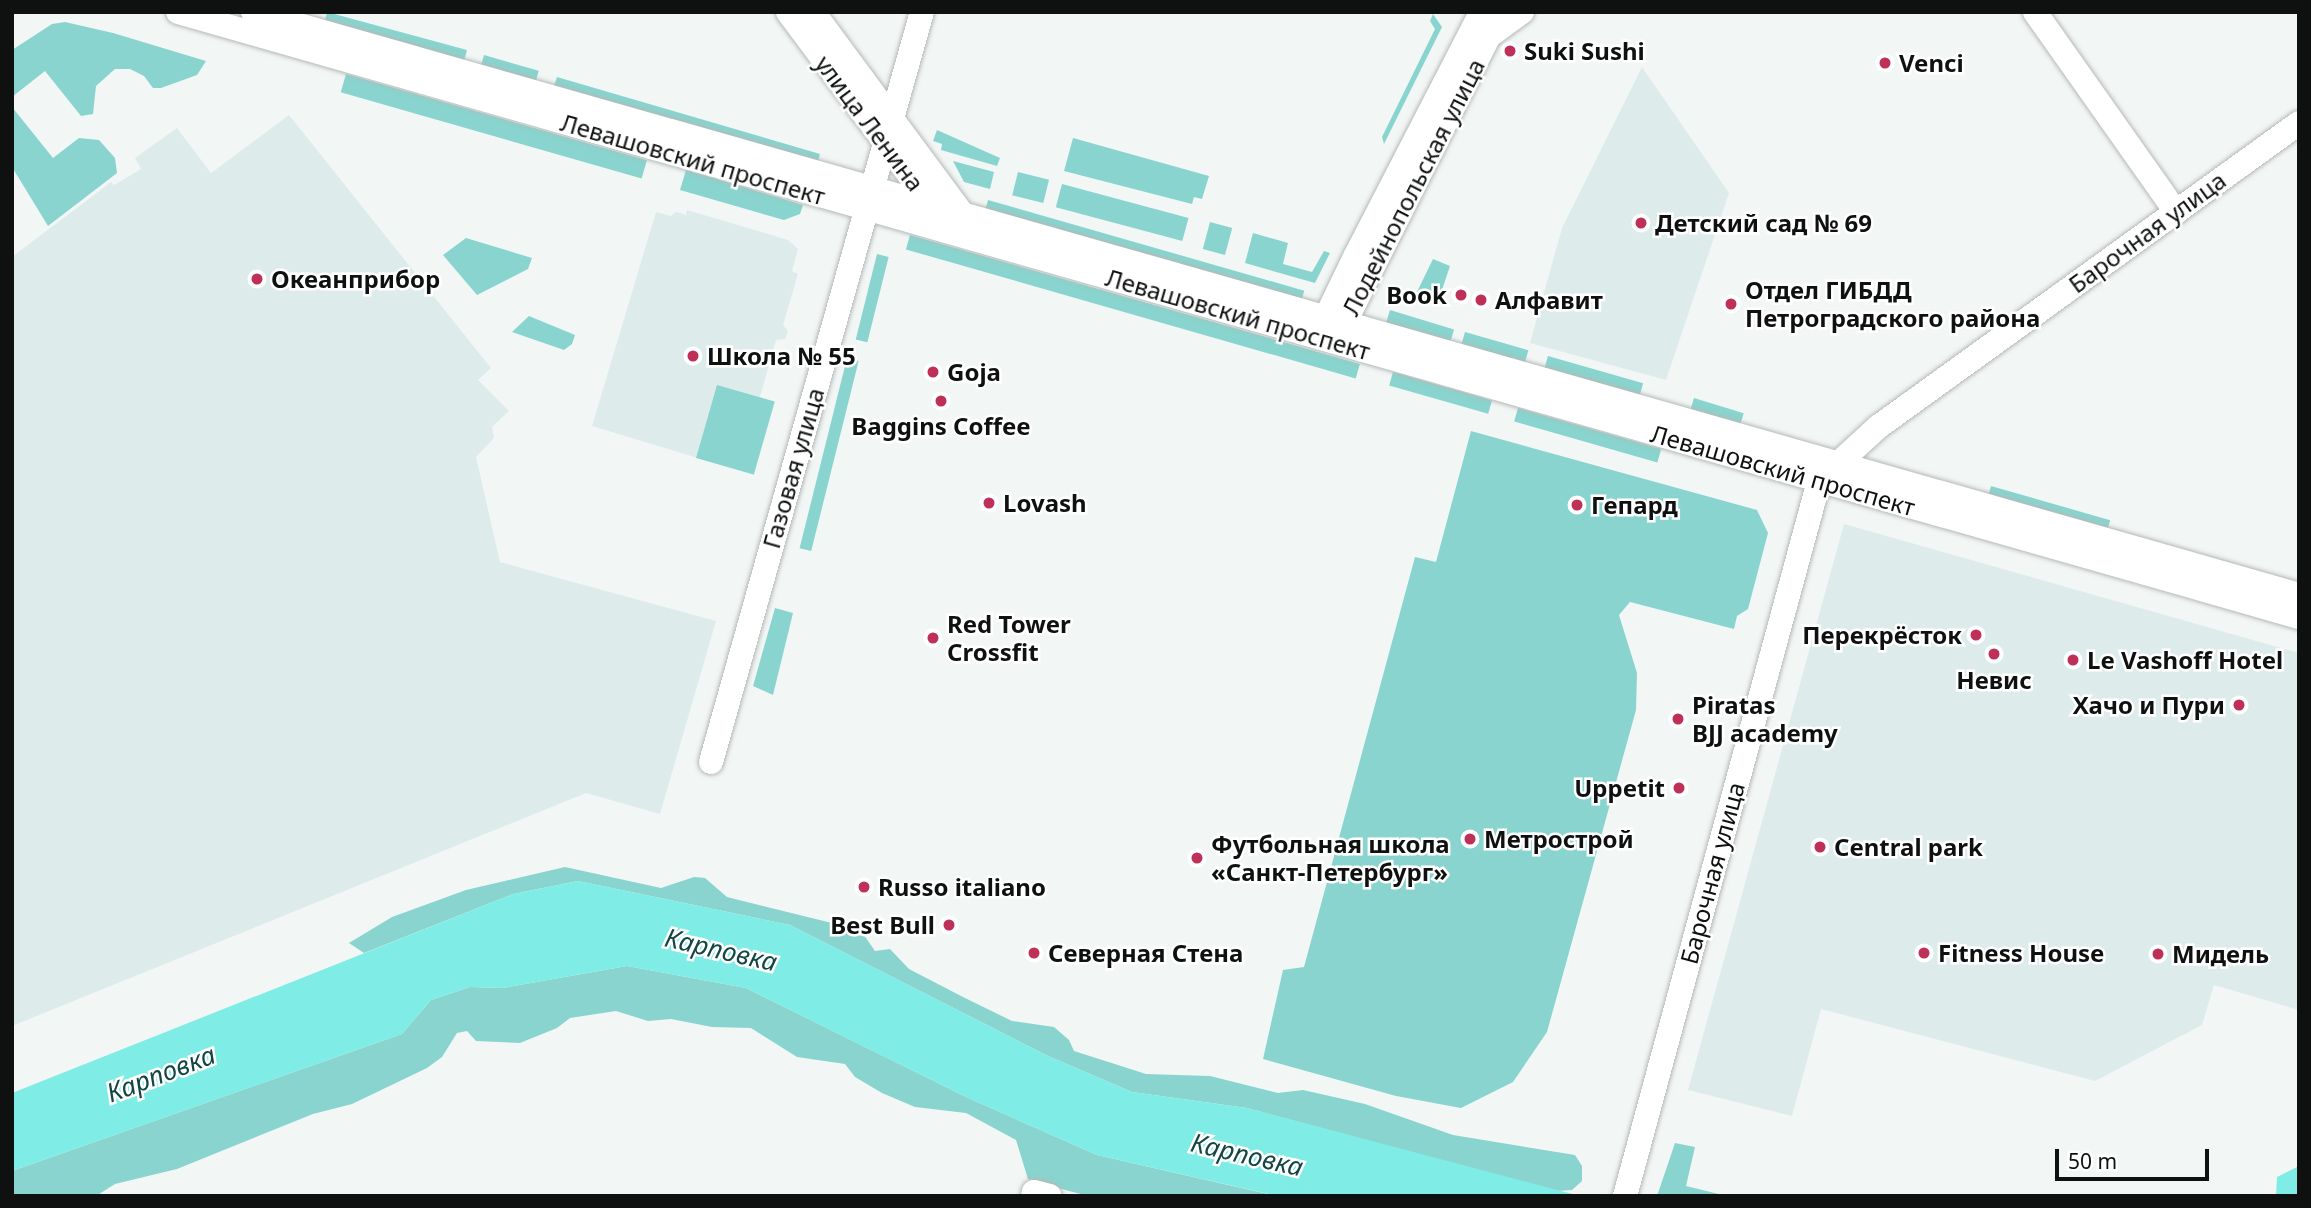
<!DOCTYPE html>
<html>
<head>
<meta charset="utf-8">
<style>
  body { margin:0 }
  #map { position:relative; width:2311px; height:1208px; overflow:hidden; background:#f2f7f6; font-family:"Noto Sans",sans-serif }
  div>[style] { position:absolute }
  .built>* { inset:0; background:#ddecea }
  .green>* { inset:0; background:#89d4ce; transform-origin:0 0 }
  .water>* { inset:0; background:#7fece5 }
  .roads { filter:drop-shadow(0 0 2px #b4b9b8) drop-shadow(0 0 2px #b4b9b8) }
  .minor>* { height:24px; margin:-12px; padding:0 12px; transform-origin:12px; border-radius:12px; background:#fff }
  .dots>* { width:19px; height:19px; translate:-50% -50%; box-sizing:border-box; border:4px solid #fff; border-radius:50% }
  span { translate:-50% -50%; white-space:nowrap; text-align:center; line-height:1.15; -webkit-text-stroke:5px #fff; paint-order:stroke }
  .poi-label { font-size:24px; color:#0f1111; font-weight:700 }
  .left { translate:0 -50%; text-align:left }
  .right { translate:-100% -50%; text-align:right }
  .street-label { font-size:24px; color:#0f1111 }
  .water-label { font-size:26px; color:#134643; font-style:italic }
  .frame { position:absolute; inset:0; border:14px solid #0f1111; pointer-events:none }
  .scale { position:absolute; left:2055px; top:1149px; width:154px; height:32px; box-sizing:border-box; border:4px solid #0f1111; border-top:0; padding-left:9px; font-size:21px; line-height:24px; white-space:nowrap; color:#0f1111; -webkit-text-stroke:5px #fff; paint-order:stroke }
</style>
</head>
<body>
<div id="map">
  <div class="built">
    <i style="clip-path:polygon(1642px 67px,1729px 193px,1666px 380px,1530px 343px,1562px 228px)"></i>
    <i style="clip-path:polygon(289px 115px,491px 368px,478px 380px,509px 411px,492px 427px,494px 438px,476px 457px,500px 562px,716px 621px,660px 814px,586px 793px,12px 1026px,12px 257px,111px 182px,114px 185px,141px 169px,135px 158px,177px 128px,211px 173px)"></i>
    <i style="clip-path:polygon(687px 210px,788px 240px,798px 249px,792px 271px,798px 274px,783px 325px,788px 331px,785px 339px,776px 340px,760px 397px,775px 402px,754px 475px,592px 426px,656px 212px,671px 216px,676px 212px,686px 215px)"></i>
    <i style="clip-path:polygon(1844px 524px,2299px 653px,2299px 1010px,2214px 985px,2202px 1025px,2095px 1081px,1821px 1009px,1792px 1116px,1688px 1090px)"></i>
  </div>
  <div class="green">
    <i style="clip-path:polygon(327px 12px,467px 50px,464px 61px,325px 21px)"></i>
    <i style="clip-path:polygon(1433px 14px,1442px 27px,1384px 144px,1382px 137px,1435px 29px,1430px 21px)"></i>
    <i style="clip-path:polygon(65px 22px,113px 33px,206px 61px,197px 75px,161px 88px,153px 88px,144px 76px,130px 69px,115px 69px,96px 86px,93px 114px,81px 116px,45px 71px,12px 97px,12px 50px,52px 24px)"></i>
    <i style="left:484px;top:55px;width:57px;height:11px;rotate:16deg"></i>
    <i style="left:346px;top:74px;width:313px;height:19px;rotate:16deg"></i>
    <i style="clip-path:polygon(557px 77px,820px 154px,818px 161px,554px 86px)"></i>
    <i style="clip-path:polygon(12px 107px,53px 158px,79px 138px,99px 140px,115px 158px,117px 173px,48px 226px,12px 167px)"></i>
    <i style="clip-path:polygon(937px 130px,1000px 158px,997px 166px,941px 150px,942px 144px,933px 141px)"></i>
    <i style="clip-path:polygon(1073px 138px,1209px 176px,1202px 199px,1194px 197px,1192px 204px,1064px 171px)"></i>
    <i style="clip-path:polygon(953px 161px,994px 172px,990px 189px,964px 182px)"></i>
    <i style="clip-path:polygon(686px 170px,803px 205px,800px 214px,784px 220px,680px 190px)"></i>
    <i style="left:1018px;top:172px;width:32px;height:24px;rotate:14deg"></i>
    <i style="left:1062px;top:184px;width:131px;height:24px;rotate:15deg"></i>
    <i style="left:988px;top:200px;width:329px;height:9px;rotate:16deg"></i>
    <i style="left:1210px;top:222px;width:23px;height:28px;rotate:15deg"></i>
    <i style="clip-path:polygon(1253px 233px,1288px 243px,1283px 264px,1312px 272px,1324px 251px,1330px 253px,1315px 283px,1245px 263px)"></i>
    <i style="left:910px;top:235px;width:468px;height:15px;rotate:16deg"></i>
    <i style="clip-path:polygon(466px 238px,532px 258px,528px 269px,477px 295px,443px 255px)"></i>
    <i style="left:877px;top:254px;width:12px;height:88px;rotate:14deg"></i>
    <i style="clip-path:polygon(1433px 259px,1450px 266px,1437px 305px,1414px 298px)"></i>
    <i style="left:1390px;top:310px;width:67px;height:16px;rotate:17deg"></i>
    <i style="clip-path:polygon(529px 316px,575px 335px,572px 344px,564px 350px,512px 332px)"></i>
    <i style="left:1465px;top:332px;width:66px;height:16px;rotate:16deg"></i>
    <i style="left:1548px;top:356px;width:99px;height:15px;rotate:16deg"></i>
    <i style="left:847px;top:358px;width:12px;height:196px;rotate:14deg"></i>
    <i style="left:1393px;top:372px;width:103px;height:14px;rotate:16deg"></i>
    <i style="left:717px;top:385px;width:60px;height:76px;rotate:16deg"></i>
    <i style="left:1694px;top:398px;width:52px;height:14px;rotate:17deg"></i>
    <i style="left:1518px;top:408px;width:149px;height:14px;rotate:16deg"></i>
    <i style="clip-path:polygon(1471px 431px,1757px 510px,1768px 533px,1748px 609px,1737px 616px,1734px 629px,1630px 602px,1619px 615px,1637px 673px,1636px 710px,1547px 1032px,1513px 1082px,1461px 1108px,1396px 1096px,1263px 1059px,1283px 970px,1304px 967px,1415px 557px,1436px 562px)"></i>
    <i style="left:1991px;top:486px;width:124px;height:10px;rotate:16deg"></i>
    <i style="clip-path:polygon(775px 608px,793px 613px,773px 695px,753px 686px)"></i>
    <i style="clip-path:polygon(565px 867px,661px 888px,694px 877px,705px 878px,727px 897px,844px 926px,864px 935px,875px 951px,890px 949px,909px 969px,963px 997px,1012px 1021px,1054px 1027px,1069px 1040px,1074px 1051px,1146px 1074px,1210px 1076px,1278px 1093px,1303px 1090px,1365px 1104px,1453px 1135px,1575px 1155px,1582px 1166px,1582px 1181px,1572px 1190px,1556px 1191px,1247px 1108px,1132px 1092px,1048px 1056px,790px 925px,578px 881px,513px 894px,364px 953px,349px 943px,392px 917px,466px 890px)"></i>
    <i style="clip-path:polygon(627px 966px,746px 988px,966px 1097px,1097px 1155px,1276px 1196px,1089px 1196px,1069px 1191px,1028px 1179px,1016px 1140px,966px 1113px,915px 1107px,882px 1093px,855px 1077px,845px 1064px,797px 1057px,751px 1028px,712px 1027px,671px 1019px,648px 1021px,616px 1011px,570px 1018px,557px 1028px,520px 1043px,476px 1041px,467px 1031px,457px 1033px,442px 1057px,427px 1068px,352px 1104px,313px 1114px,177px 1169px,115px 1184px,96px 1196px,12px 1196px,12px 1171px,402px 1034px,431px 1000px,470px 987px,503px 988px)"></i>
    <i style="clip-path:polygon(1675px 1143px,1695px 1147px,1686px 1186px,1727px 1196px,1657px 1196px)"></i>
  </div>
  <div class="water">
    <i style="clip-path:polygon(578px 881px,790px 925px,1048px 1056px,1132px 1092px,1247px 1108px,1580px 1196px,1278px 1196px,1097px 1155px,966px 1097px,746px 988px,627px 966px,503px 988px,470px 987px,431px 1000px,402px 1034px,12px 1171px,12px 1093px,513px 894px)"></i>
    <i style="clip-path:polygon(2299px 1166px,2299px 1196px,2276px 1196px,2277px 1177px)"></i>
  </div>
  <div class="roads">
    <div class="minor">
      <i style="left:178px;top:12px;width:2206px;rotate:15.92deg"></i>
      <i style="left:253px;top:12px;width:2127px;rotate:15.9deg"></i>
      <i style="left:788px;top:12px;width:244px;rotate:53.3deg"></i>
      <i style="left:813px;top:12px;width:252px;rotate:53.5deg"></i>
      <i style="left:2035px;top:12px;width:245px;rotate:54.8deg"></i>
      <i style="left:1326px;top:333px;width:14px;rotate:-94deg"></i>
      <i style="left:1325px;top:319px;width:71px;rotate:-64.2deg"></i>
      <i style="left:1356px;top:255px;width:263px;rotate:-62.7deg"></i>
      <i style="left:1477px;top:21px;width:15px;rotate:-37deg"></i>
      <i style="left:1333px;top:334px;width:15px;rotate:-42deg"></i>
      <i style="left:1344px;top:324px;width:322px;rotate:-63.3deg"></i>
      <i style="left:1489px;top:36px;width:41px;rotate:-36deg"></i>
      <i style="left:711px;top:762px;width:779px;rotate:-74.29deg"></i>
      <i style="left:1033px;top:1196px;width:4px;rotate:-76deg"></i>
      <i style="left:1034px;top:1192px;width:16px;rotate:14deg"></i>
      <i style="left:1625px;top:1196px;width:741px;rotate:-74.82deg"></i>
      <i style="left:1819px;top:481px;width:80px;rotate:-42.5deg"></i>
      <i style="left:1878px;top:427px;width:519px;rotate:-35.83deg"></i>
    </div>
  </div>
  <div class="dots">
    <i style="left:1510px;top:51px;background:#bf3058"></i>
    <i style="left:1885px;top:63px;background:#bf3058"></i>
    <i style="left:1641px;top:223px;background:#bf3058"></i>
    <i style="left:257px;top:279px;background:#bf3058"></i>
    <i style="left:1461px;top:295px;background:#bf3058"></i>
    <i style="left:1481px;top:300px;background:#bf3058"></i>
    <i style="left:1731px;top:304px;background:#bf3058"></i>
    <i style="left:693px;top:356px;background:#bf3058"></i>
    <i style="left:933px;top:372px;background:#bf3058"></i>
    <i style="left:941px;top:401px;background:#bf3058"></i>
    <i style="left:989px;top:503px;background:#bf3058"></i>
    <i style="left:1577px;top:505px;background:#bf3058"></i>
    <i style="left:1976px;top:635px;background:#bf3058"></i>
    <i style="left:933px;top:638px;background:#bf3058"></i>
    <i style="left:1994px;top:654px;background:#bf3058"></i>
    <i style="left:2073px;top:660px;background:#bf3058"></i>
    <i style="left:2239px;top:705px;background:#bf3058"></i>
    <i style="left:1678px;top:719px;background:#bf3058"></i>
    <i style="left:1679px;top:788px;background:#bf3058"></i>
    <i style="left:1470px;top:839px;background:#bf3058"></i>
    <i style="left:1820px;top:847px;background:#bf3058"></i>
    <i style="left:1197px;top:858px;background:#bf3058"></i>
    <i style="left:864px;top:887px;background:#bf3058"></i>
    <i style="left:949px;top:925px;background:#bf3058"></i>
    <i style="left:1034px;top:953px;background:#bf3058"></i>
    <i style="left:1924px;top:953px;background:#bf3058"></i>
    <i style="left:2158px;top:954px;background:#bf3058"></i>
  </div>
  <div class="poi-label">
    <span class="left" style="left:1524px;top:51px">Suki Sushi</span>
    <span class="left" style="left:1899px;top:63px">Venci</span>
    <span class="left" style="left:1655px;top:223px">Детский сад № 69</span>
    <span class="left" style="left:271px;top:279px">Океанприбор</span>
    <span class="left" style="left:1745px;top:304px">Отдел ГИБДД<br>Петроградского района</span>
    <span class="right" style="left:1447px;top:295px">Book</span>
    <span class="left" style="left:1495px;top:300px">Алфавит</span>
    <span class="left" style="left:707px;top:356px">Школа № 55</span>
    <span class="left" style="left:947px;top:372px">Goja</span>
    <span style="left:941px;top:426px">Baggins Coffee</span>
    <span class="left" style="left:1003px;top:503px">Lovash</span>
    <span class="left" style="left:1591px;top:505px">Гепард</span>
    <span class="left" style="left:947px;top:638px">Red Tower<br>Crossfit</span>
    <span class="right" style="left:1962px;top:635px">Перекрёсток</span>
    <span class="left" style="left:2087px;top:660px">Le Vashoff Hotel</span>
    <span style="left:1994px;top:680px">Невис</span>
    <span class="left" style="left:1692px;top:719px">Piratas<br>BJJ academy</span>
    <span class="right" style="left:2225px;top:705px">Хачо и Пури</span>
    <span class="right" style="left:1665px;top:788px">Uppetit</span>
    <span class="left" style="left:1484px;top:839px">Метрострой</span>
    <span class="left" style="left:1211px;top:858px">Футбольная школа<br>«Санкт-Петербург»</span>
    <span class="left" style="left:1834px;top:847px">Central park</span>
    <span class="left" style="left:878px;top:887px">Russo italiano</span>
    <span class="right" style="left:935px;top:925px">Best Bull</span>
    <span class="left" style="left:1048px;top:953px">Северная Стена</span>
    <span class="left" style="left:1938px;top:953px">Fitness House</span>
    <span class="left" style="left:2172px;top:954px">Мидель</span>
  </div>
  <div class="street-label">
    <span style="left:870px;top:123px;rotate:53deg">улица Ленина</span>
    <span style="left:693px;top:159px;rotate:16deg">Левашовский проспект</span>
    <span style="left:1413px;top:187px;rotate:-63deg">Лодейнопольская улица</span>
    <span style="left:2147px;top:232px;rotate:-36deg">Барочная улица</span>
    <span style="left:1238px;top:314px;rotate:16deg">Левашовский проспект</span>
    <span style="left:793px;top:468px;rotate:-74deg">Газовая улица</span>
    <span style="left:1783px;top:470px;rotate:16deg">Левашовский проспект</span>
    <span style="left:1712px;top:873px;rotate:-75deg">Барочная улица</span>
  </div>
  <div class="water-label">
    <span style="left:721px;top:950px;rotate:13deg">Карповка</span>
    <span style="left:161px;top:1074px;rotate:-21deg">Карповка</span>
    <span style="left:1247px;top:1155px;rotate:13deg">Карповка</span>
  </div>
  <div class="frame"></div>
  <div class="scale">50 m</div>
</div>
</body>
</html>
